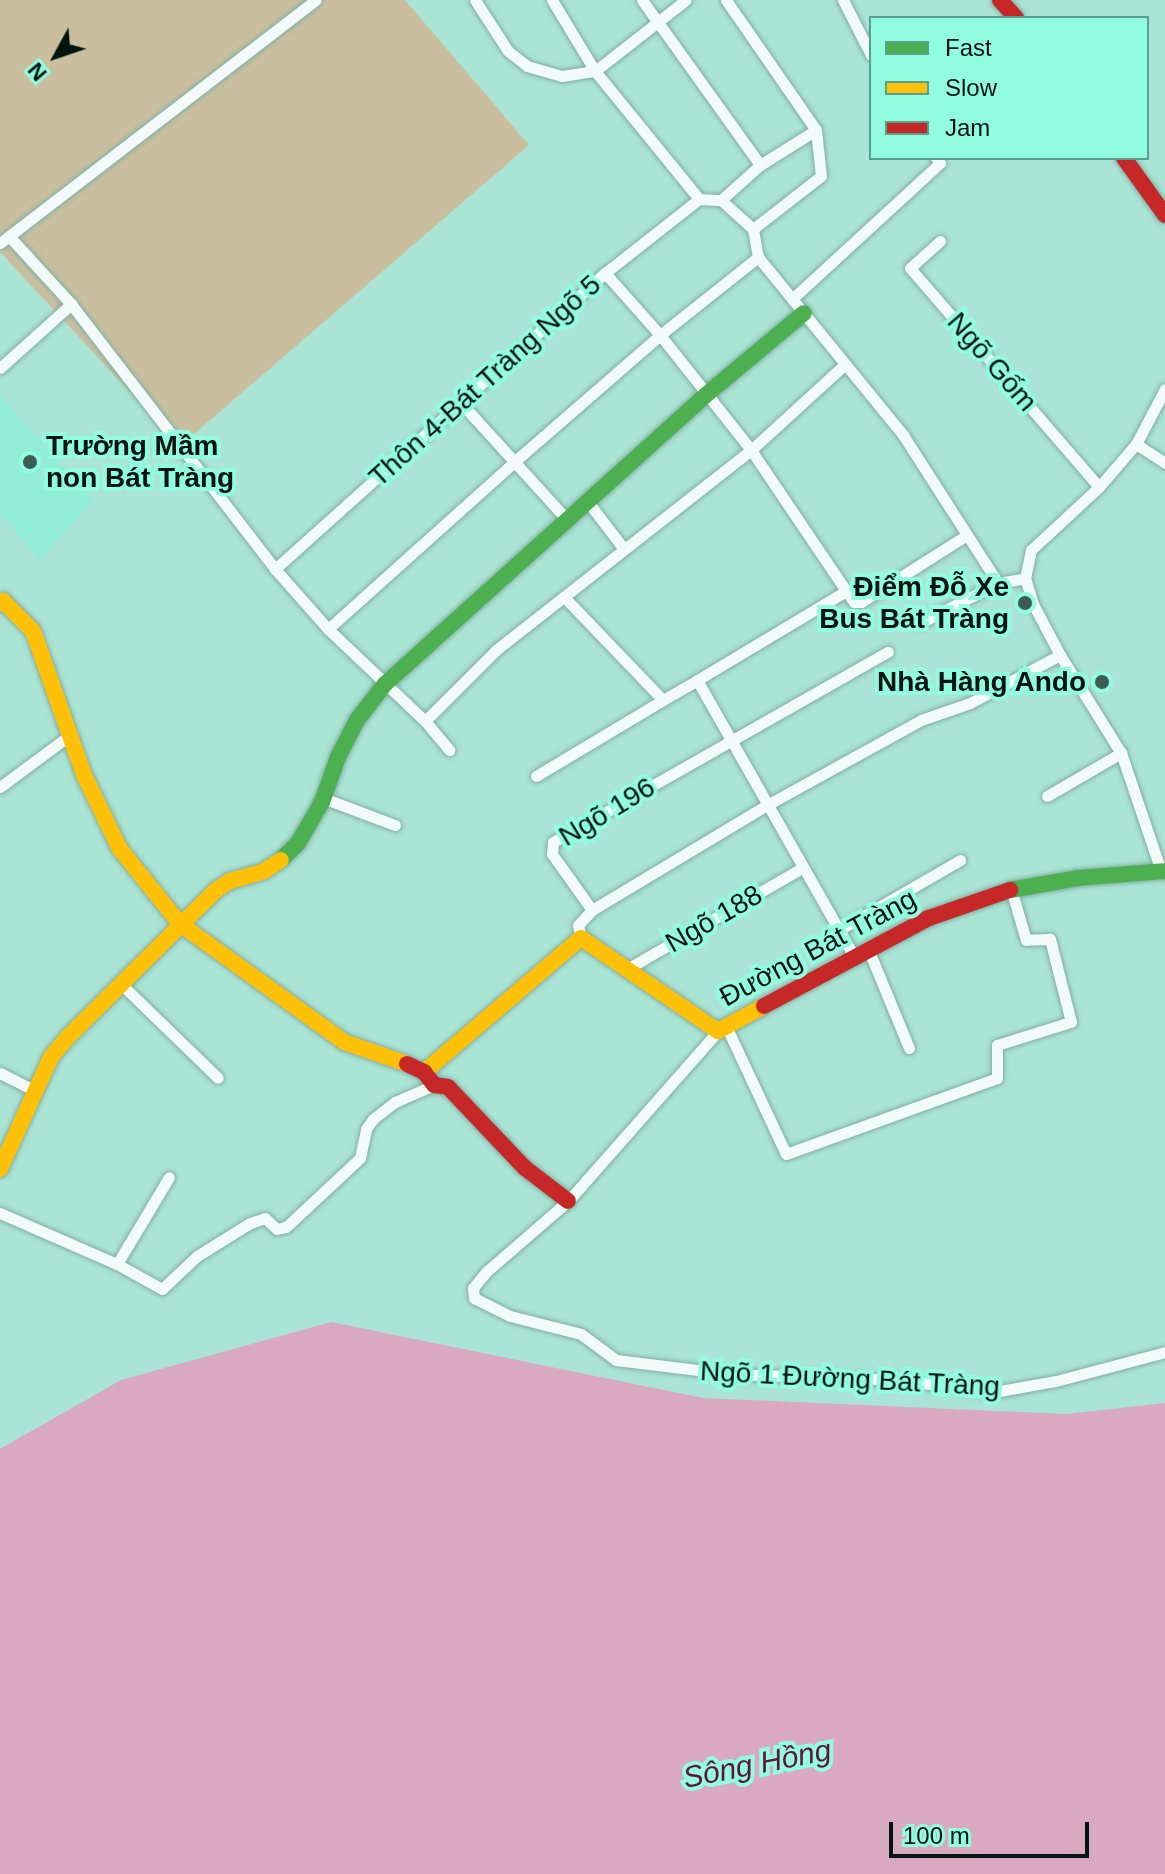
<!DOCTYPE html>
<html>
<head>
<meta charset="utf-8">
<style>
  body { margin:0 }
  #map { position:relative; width:1165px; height:1874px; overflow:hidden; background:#aae4d4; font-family:Arial,sans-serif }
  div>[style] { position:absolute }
  .built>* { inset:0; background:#91edd4 }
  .green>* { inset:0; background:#c9bf9f }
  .water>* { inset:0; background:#d8a9bf }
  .roads { filter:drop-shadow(0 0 2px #80afa3) drop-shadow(0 0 2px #80afa3) }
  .street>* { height:11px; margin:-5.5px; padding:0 5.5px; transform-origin:5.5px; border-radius:5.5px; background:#f2fbf9 }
  .fast>* { height:16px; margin:-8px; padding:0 8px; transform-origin:8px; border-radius:8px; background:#4caf50 }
  .slow>* { height:16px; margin:-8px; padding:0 8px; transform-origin:8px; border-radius:8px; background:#ffc107 }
  .jam>* { height:16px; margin:-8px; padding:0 8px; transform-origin:8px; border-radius:8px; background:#c62828 }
  .dots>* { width:22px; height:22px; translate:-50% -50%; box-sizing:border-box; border:4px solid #91fcdf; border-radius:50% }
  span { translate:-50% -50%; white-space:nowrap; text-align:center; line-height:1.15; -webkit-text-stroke:8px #91fcdf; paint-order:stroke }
  .street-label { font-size:28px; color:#00150f }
  .poi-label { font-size:28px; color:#00150f; font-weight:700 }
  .left { translate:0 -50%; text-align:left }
  .right { translate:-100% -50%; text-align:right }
  .water-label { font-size:30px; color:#63123c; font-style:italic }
  .legend { position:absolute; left:869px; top:16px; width:280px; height:144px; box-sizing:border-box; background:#91fcdf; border:2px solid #57a08c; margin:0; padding:10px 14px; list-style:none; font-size:24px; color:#00150f }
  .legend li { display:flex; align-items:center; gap:16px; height:40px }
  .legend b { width:40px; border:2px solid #57a08c }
  .north { position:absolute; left:16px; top:16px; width:80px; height:80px; -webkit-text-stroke:6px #91fcdf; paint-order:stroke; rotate:230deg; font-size:22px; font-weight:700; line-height:32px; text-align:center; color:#00150f }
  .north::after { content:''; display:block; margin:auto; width:28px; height:36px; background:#00150f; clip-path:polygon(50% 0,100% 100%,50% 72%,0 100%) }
  .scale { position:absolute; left:889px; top:1822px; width:200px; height:36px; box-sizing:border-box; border:4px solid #00150f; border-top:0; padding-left:10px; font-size:24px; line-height:28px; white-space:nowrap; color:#00150f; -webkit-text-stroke:6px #91fcdf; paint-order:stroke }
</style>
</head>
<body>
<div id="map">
  <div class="built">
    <i style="clip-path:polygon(0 396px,93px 500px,40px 560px,0 513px)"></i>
  </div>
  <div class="green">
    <i style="clip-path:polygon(0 0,405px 0,529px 145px,180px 446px,0 252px)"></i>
  </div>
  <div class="water">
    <i style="clip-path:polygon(331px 1322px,703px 1398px,1066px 1414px,1165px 1403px,1165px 1874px,0 1874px,0 1449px,121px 1380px)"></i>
  </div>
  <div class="roads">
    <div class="street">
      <i style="left:475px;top:0;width:61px;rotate:57.1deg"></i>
      <i style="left:508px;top:51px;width:24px;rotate:38deg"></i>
      <i style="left:527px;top:66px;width:36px;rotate:16deg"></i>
      <i style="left:562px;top:76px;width:33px;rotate:-9deg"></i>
      <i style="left:595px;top:71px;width:115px;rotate:-38deg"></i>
      <i style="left:552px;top:0;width:83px;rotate:58.8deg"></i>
      <i style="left:595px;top:71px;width:165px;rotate:50.9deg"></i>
      <i style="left:699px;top:199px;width:22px;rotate:3deg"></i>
      <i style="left:721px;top:200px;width:52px;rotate:-41.9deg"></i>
      <i style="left:760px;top:165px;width:66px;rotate:-32deg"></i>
      <i style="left:816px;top:130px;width:158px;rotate:-124.7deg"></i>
      <i style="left:642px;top:0;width:203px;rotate:54.4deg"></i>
      <i style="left:843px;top:0;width:62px;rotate:63deg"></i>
      <i style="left:721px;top:200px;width:43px;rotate:42.2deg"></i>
      <i style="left:753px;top:229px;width:86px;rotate:-37.9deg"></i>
      <i style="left:821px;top:176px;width:46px;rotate:-96.2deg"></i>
      <i style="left:753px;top:229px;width:28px;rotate:80deg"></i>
      <i style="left:9px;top:236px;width:92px;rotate:47.6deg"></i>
      <i style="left:71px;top:304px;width:334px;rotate:52.4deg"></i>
      <i style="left:275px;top:569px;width:80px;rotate:48.5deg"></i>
      <i style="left:328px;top:629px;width:134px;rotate:43.5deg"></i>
      <i style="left:425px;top:721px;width:38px;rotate:50deg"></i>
      <i style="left:940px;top:241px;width:40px;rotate:138deg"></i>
      <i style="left:910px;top:268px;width:289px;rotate:49.2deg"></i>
      <i style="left:0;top:243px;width:398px;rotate:-37.6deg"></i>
      <i style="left:605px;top:273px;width:83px;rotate:48.4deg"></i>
      <i style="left:660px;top:335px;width:147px;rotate:51.6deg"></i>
      <i style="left:751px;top:450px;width:170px;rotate:56deg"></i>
      <i style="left:846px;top:591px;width:174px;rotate:149.1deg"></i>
      <i style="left:792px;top:299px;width:201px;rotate:-42.6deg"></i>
      <i style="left:940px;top:163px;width:6px;rotate:-129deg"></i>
      <i style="left:0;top:368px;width:96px;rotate:-42deg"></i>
      <i style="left:462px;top:404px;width:156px;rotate:47.8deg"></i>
      <i style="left:1136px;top:444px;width:35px;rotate:33deg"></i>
      <i style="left:588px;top:502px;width:59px;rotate:52.5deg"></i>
      <i style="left:275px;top:569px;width:443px;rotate:-41.9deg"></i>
      <i style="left:605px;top:273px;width:120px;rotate:-38.2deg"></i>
      <i style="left:846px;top:591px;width:14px;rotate:54deg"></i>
      <i style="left:854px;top:602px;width:7px"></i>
      <i style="left:861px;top:602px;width:125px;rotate:-32.3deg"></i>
      <i style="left:566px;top:599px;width:140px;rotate:46.2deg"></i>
      <i style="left:663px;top:700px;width:39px;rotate:-30deg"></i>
      <i style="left:697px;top:680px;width:320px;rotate:60.4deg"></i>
      <i style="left:920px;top:623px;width:88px;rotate:-27.1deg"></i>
      <i style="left:328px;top:629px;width:250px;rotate:-41.9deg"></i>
      <i style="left:514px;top:462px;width:194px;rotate:-41deg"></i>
      <i style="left:660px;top:335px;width:125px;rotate:-38.5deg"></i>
      <i style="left:758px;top:257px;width:230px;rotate:50.8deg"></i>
      <i style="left:903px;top:435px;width:176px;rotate:57.3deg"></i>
      <i style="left:998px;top:583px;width:27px;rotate:-10deg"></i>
      <i style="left:425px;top:721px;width:100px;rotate:-45deg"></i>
      <i style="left:496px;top:650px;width:324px;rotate:-38.1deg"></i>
      <i style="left:751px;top:450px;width:126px;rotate:-42.4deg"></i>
      <i style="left:536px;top:776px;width:148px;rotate:-30.9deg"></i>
      <i style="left:0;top:787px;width:87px;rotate:-36.6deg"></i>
      <i style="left:1047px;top:796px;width:86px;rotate:-30.2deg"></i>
      <i style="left:323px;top:798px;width:77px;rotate:20.6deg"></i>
      <i style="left:1161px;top:871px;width:125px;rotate:-108.7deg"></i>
      <i style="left:1121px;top:753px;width:115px;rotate:-121.9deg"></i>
      <i style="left:1060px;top:655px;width:58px;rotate:-117.9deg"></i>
      <i style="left:1033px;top:604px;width:27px;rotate:-107deg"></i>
      <i style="left:1025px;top:578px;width:29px;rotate:-78deg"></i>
      <i style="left:1031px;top:550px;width:93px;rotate:-42.8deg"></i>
      <i style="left:1099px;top:487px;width:57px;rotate:-49.3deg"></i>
      <i style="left:1136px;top:444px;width:62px;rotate:-62.2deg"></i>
      <i style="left:592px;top:910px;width:69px;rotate:-125.5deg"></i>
      <i style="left:552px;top:854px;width:12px;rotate:-85deg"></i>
      <i style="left:553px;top:842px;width:385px;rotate:-29.6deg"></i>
      <i style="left:839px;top:930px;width:140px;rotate:-30deg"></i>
      <i style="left:581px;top:938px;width:13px;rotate:-103deg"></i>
      <i style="left:578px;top:925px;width:21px;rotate:-47deg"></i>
      <i style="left:592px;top:910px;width:204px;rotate:-31deg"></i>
      <i style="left:767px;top:805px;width:176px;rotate:-28.9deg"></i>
      <i style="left:921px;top:720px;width:52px;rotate:-19.1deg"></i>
      <i style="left:970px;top:703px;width:102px;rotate:-28.1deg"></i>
      <i style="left:869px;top:951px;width:105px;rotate:67.6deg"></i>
      <i style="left:627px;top:969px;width:202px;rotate:-30deg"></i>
      <i style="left:120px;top:983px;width:136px;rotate:44.1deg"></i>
      <i style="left:726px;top:1026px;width:141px;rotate:64.9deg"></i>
      <i style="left:786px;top:1154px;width:224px;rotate:-19.8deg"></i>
      <i style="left:997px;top:1078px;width:33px;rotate:-90deg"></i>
      <i style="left:997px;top:1045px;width:77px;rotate:-17.3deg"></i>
      <i style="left:1071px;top:1022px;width:86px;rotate:-104.2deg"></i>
      <i style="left:1050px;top:939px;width:24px;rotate:178deg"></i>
      <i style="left:1026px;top:940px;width:53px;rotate:-106.4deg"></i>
      <i style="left:718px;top:1031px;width:227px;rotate:131.4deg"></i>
      <i style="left:568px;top:1201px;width:108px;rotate:139.1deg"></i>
      <i style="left:486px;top:1272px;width:21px;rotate:129deg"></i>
      <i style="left:473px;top:1288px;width:10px;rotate:84deg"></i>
      <i style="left:474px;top:1298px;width:40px;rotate:26.6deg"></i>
      <i style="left:510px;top:1316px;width:73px;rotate:14.2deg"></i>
      <i style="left:581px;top:1334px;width:44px;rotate:36.6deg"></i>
      <i style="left:616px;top:1360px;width:115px;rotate:7deg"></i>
      <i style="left:730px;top:1374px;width:168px;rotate:2deg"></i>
      <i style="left:898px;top:1380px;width:97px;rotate:7.1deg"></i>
      <i style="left:994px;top:1392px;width:63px;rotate:-10.1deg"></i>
      <i style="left:1056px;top:1381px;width:113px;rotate:-14.9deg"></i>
      <i style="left:0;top:1073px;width:39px;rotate:27deg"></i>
      <i style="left:0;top:1213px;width:128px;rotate:23.6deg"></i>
      <i style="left:117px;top:1264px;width:51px;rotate:29.1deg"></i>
      <i style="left:162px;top:1289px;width:48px;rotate:-43.3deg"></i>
      <i style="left:197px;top:1256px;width:62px;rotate:-31.9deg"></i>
      <i style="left:250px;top:1223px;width:16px;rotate:-18deg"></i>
      <i style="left:265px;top:1218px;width:16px;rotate:43deg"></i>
      <i style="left:277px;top:1229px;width:9px;rotate:-13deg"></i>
      <i style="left:286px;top:1227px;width:101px;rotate:-43deg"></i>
      <i style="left:360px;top:1158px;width:30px;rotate:-78deg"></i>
      <i style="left:366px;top:1129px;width:12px;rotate:-55deg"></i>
      <i style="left:373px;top:1119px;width:28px;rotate:-38deg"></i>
      <i style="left:395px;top:1102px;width:43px;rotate:-23.6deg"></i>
      <i style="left:117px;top:1264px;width:101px;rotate:-59.1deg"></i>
    </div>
    <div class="fast">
      <i style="left:281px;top:860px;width:24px;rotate:-45deg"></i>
      <i style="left:298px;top:843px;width:48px;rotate:-59.7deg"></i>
      <i style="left:322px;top:802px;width:48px;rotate:-70.4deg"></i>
      <i style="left:338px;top:757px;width:42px;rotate:-62.8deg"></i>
      <i style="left:357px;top:720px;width:46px;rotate:-52.1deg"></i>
      <i style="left:385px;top:684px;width:433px;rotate:-42deg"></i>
      <i style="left:707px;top:394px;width:126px;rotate:-39.9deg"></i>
      <i style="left:1010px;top:890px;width:69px;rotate:-10deg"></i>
      <i style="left:1078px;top:878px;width:87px;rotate:-4.6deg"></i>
    </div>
    <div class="slow">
      <i style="left:0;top:603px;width:4px;rotate:-34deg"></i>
      <i style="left:3px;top:601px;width:42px;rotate:45deg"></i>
      <i style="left:33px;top:631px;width:153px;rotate:70.5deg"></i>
      <i style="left:84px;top:775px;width:82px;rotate:64.1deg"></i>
      <i style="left:120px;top:849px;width:96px;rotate:51.3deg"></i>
      <i style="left:180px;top:924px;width:202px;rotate:35.7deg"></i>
      <i style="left:344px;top:1042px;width:67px;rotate:19.2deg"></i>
      <i style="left:424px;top:1072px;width:206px;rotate:-40.5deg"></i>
      <i style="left:581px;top:938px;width:166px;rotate:34.2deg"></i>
      <i style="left:718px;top:1031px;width:52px;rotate:-28.5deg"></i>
      <i style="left:0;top:1169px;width:123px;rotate:-65.5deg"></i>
      <i style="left:51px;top:1057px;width:26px;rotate:-50deg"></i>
      <i style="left:68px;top:1037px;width:209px;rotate:-44.8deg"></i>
      <i style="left:216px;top:890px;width:17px;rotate:-33deg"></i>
      <i style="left:230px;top:881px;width:35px;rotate:-16deg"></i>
      <i style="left:264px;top:871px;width:20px;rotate:-33deg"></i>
    </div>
    <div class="jam">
      <i style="left:1000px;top:0;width:24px;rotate:48deg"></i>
      <i style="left:1124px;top:158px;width:70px;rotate:54.3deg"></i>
      <i style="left:764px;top:1006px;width:187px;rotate:-28.1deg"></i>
      <i style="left:929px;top:918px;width:86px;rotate:-19.1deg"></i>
      <i style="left:407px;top:1064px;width:19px;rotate:25deg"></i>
      <i style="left:424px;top:1072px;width:16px;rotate:52deg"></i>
      <i style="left:434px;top:1085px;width:14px;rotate:8deg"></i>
      <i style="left:448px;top:1087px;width:112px;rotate:46.5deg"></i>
      <i style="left:525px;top:1168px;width:54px;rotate:37.5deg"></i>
    </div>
  </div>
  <div class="dots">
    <i style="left:30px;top:462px;background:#3b5d54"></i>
    <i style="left:1025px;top:603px;background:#3b5d54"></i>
    <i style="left:1102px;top:682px;background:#3b5d54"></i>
  </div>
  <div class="street-label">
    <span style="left:992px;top:362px;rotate:49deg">Ngõ Gốm</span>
    <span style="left:485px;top:381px;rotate:-42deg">Thôn 4-Bát Tràng Ngõ 5</span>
    <span style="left:607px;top:812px;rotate:-31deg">Ngõ 196</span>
    <span style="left:714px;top:919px;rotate:-30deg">Ngõ 188</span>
    <span style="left:818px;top:948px;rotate:-28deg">Đường Bát Tràng</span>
    <span style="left:850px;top:1379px;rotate:3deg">Ngõ 1 Đường Bát Tràng</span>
  </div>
  <div class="poi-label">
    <span class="left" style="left:46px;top:462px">Trường Mầm<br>non Bát Tràng</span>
    <span class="right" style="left:1009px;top:603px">Điểm Đỗ Xe<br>Bus Bát Tràng</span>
    <span class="right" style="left:1086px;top:682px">Nhà Hàng Ando</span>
  </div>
  <div class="water-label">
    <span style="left:757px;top:1764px;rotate:-11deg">Sông Hồng</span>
  </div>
  <ul class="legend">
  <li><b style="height:10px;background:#4caf50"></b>Fast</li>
  <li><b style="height:10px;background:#ffc107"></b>Slow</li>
  <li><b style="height:10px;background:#c62828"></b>Jam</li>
  </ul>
  <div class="north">N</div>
  <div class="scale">100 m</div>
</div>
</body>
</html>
